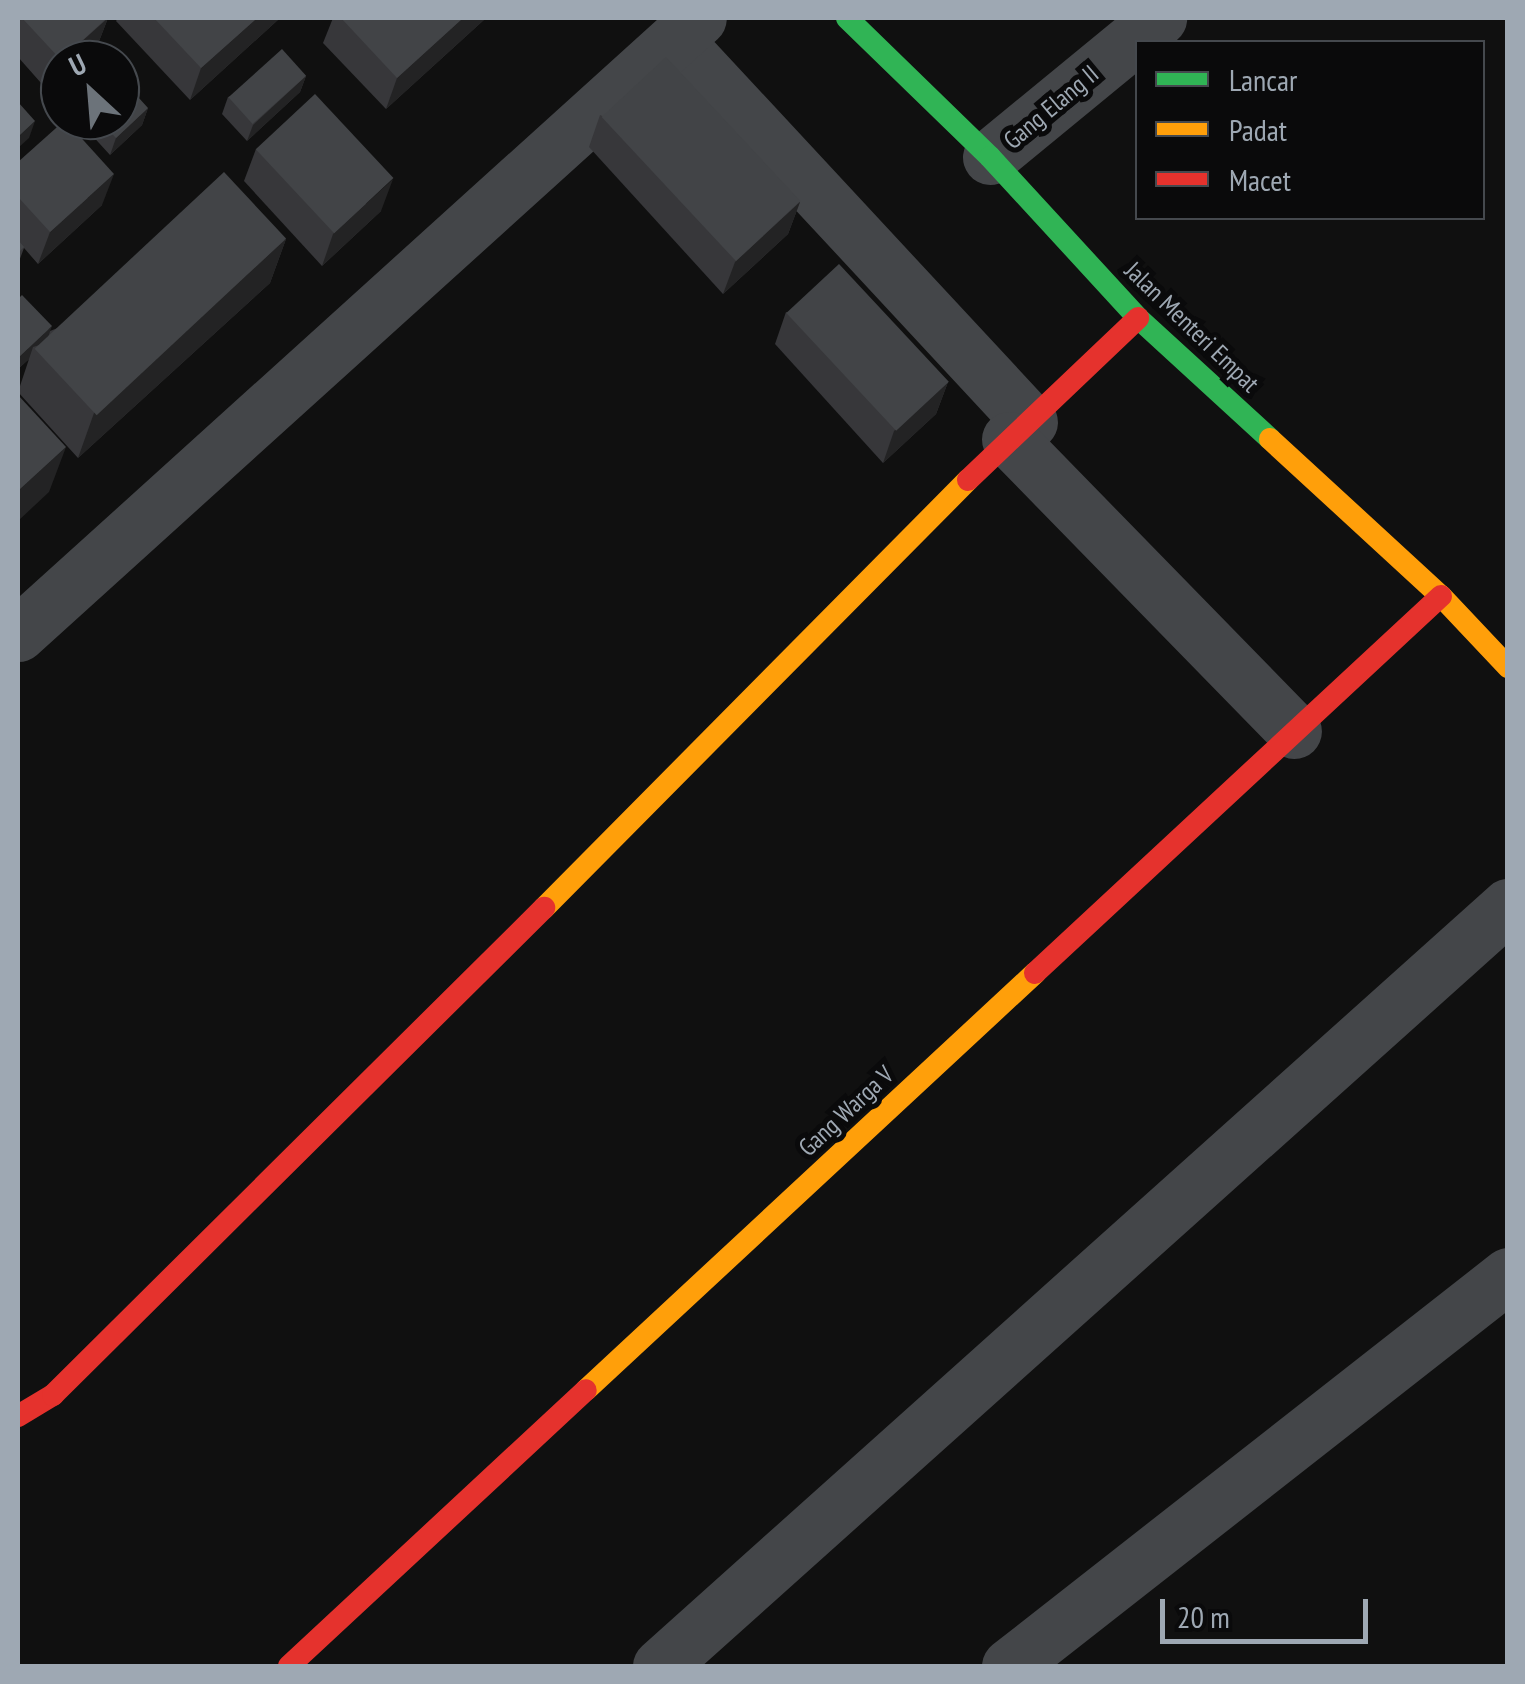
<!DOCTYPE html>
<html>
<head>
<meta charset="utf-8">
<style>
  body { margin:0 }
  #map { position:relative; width:1525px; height:1684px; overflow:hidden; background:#101010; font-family:"PT Sans Narrow",sans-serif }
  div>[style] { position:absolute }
  .street>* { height:55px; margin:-27.5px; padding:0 27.5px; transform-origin:27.5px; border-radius:27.5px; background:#444649 }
  .fast>* { height:22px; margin:-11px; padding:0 11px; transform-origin:11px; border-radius:11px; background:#30b455 }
  .slow>* { height:22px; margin:-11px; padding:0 11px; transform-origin:11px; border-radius:11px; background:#ff9f0a }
  .jam>* { height:22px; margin:-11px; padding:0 11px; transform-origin:11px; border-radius:11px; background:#e5322d }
  .wall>* { inset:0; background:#37373a }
  .shaded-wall>* { inset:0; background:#232324 }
  .building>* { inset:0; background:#424447; transform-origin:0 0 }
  span { translate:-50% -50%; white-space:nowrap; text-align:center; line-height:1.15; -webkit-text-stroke:10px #0a0a0b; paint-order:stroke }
  .street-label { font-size:25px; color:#9ea8b3 }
  .frame { position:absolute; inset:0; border:20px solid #9ea8b3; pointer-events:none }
  .legend { position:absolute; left:1135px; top:40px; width:350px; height:180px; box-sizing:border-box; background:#0a0a0b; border:2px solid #45494e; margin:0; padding:12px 18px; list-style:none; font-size:30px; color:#9ea8b3 }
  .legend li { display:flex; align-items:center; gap:20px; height:50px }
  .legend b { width:50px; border:2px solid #45494e }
  .north { position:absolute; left:40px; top:40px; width:100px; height:100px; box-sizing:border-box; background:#0a0a0b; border:2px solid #45494e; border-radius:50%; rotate:334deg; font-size:28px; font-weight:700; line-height:40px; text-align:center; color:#9ea8b3 }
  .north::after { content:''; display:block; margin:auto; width:35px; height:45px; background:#6c737a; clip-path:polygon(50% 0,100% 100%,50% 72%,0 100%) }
  .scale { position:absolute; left:1160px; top:1599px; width:208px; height:45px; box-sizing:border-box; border:5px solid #9ea8b3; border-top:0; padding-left:12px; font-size:30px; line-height:35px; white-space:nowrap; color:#9ea8b3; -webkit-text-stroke:8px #0a0a0b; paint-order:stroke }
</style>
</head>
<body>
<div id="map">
  <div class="street">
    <i style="left:676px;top:41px;width:520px;rotate:47.1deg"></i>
    <i style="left:990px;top:157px;width:219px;rotate:-39.4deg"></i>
    <i style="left:1009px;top:439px;width:408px;rotate:45.7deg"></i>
    <i style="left:18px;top:634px;width:918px;rotate:-42.13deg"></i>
    <i style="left:660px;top:1666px;width:1139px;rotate:-41.87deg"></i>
    <i style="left:1009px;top:1666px;width:634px;rotate:-38.08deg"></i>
  </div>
  <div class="fast">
    <i style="left:847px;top:18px;width:199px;rotate:44.2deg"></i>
    <i style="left:990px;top:157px;width:219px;rotate:47.4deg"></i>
    <i style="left:1138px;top:318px;width:179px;rotate:42.5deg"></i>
  </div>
  <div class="slow">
    <i style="left:1270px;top:439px;width:232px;rotate:42.6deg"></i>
    <i style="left:1441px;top:596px;width:98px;rotate:46.7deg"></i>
    <i style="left:544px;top:908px;width:602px;rotate:-45.27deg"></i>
    <i style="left:586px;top:1390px;width:613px;rotate:-42.88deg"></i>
  </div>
  <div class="jam">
    <i style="left:968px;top:480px;width:235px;rotate:-43.6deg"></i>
    <i style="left:1035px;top:973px;width:554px;rotate:-42.88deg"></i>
    <i style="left:18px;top:1416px;width:41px;rotate:-31deg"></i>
    <i style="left:53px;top:1395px;width:692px;rotate:-44.77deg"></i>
    <i style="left:289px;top:1666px;width:405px;rotate:-42.9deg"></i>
  </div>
  <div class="wall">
    <i style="clip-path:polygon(18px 18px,108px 18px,96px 49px,84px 60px,60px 60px,60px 82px,49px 92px,18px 57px)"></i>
    <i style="clip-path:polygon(118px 18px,280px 18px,190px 100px,116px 21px)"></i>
    <i style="clip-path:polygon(333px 18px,486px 18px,386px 109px,323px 43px)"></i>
    <i style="clip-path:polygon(306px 76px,300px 92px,247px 141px,222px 114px,228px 97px)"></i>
    <i style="clip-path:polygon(148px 108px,142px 125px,110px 155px,78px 120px,120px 120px)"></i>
    <i style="clip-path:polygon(600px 115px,800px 202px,788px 234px,723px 294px,589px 147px)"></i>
    <i style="clip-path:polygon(256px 149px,381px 211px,322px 266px,244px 181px)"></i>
    <i style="clip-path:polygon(18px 162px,102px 205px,38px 264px,24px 248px,18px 264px)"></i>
    <i style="clip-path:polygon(286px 239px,270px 283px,78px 458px,18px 392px,29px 359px,18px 369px,18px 299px,50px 331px)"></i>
    <i style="clip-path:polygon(786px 312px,948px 382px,936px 414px,883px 463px,775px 344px)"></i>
  </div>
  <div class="shaded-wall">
    <i style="clip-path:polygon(108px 18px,96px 49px,84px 60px,61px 60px)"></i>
    <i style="clip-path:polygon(257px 18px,280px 18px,190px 100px,201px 68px)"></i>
    <i style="clip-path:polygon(463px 18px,486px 18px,386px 109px,397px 78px)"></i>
    <i style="clip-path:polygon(60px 63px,60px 82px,49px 92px)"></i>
    <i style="clip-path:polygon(306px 76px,300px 92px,247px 141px,253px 125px)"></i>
    <i style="clip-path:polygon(148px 108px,142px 125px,110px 155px,116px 138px)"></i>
    <i style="clip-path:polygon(35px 121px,29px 138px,18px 148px,18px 137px)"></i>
    <i style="clip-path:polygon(114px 174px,102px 205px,38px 264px,50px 232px)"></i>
    <i style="clip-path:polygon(393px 179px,381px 211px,322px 266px,333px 234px)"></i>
    <i style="clip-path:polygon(800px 202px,788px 234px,723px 294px,735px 262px)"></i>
    <i style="clip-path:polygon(286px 239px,270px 283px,78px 458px,94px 413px)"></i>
    <i style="clip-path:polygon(52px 326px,46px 343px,33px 347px,29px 359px,18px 369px,20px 356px)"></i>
    <i style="clip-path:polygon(948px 382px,936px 414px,883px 463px,894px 431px)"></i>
    <i style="clip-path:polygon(66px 447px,49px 492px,18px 521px,18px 491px)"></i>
  </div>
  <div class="building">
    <i style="clip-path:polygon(22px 18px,107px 18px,61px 60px)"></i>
    <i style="clip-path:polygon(154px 18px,257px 18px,201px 68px)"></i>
    <i style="clip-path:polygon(341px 18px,463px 18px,397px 78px)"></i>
    <i style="left:282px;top:49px;width:36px;height:72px;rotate:48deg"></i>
    <i style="left:666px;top:57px;width:197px;height:88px;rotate:47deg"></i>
    <i style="clip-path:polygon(120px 77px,148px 108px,116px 138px,99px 120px,120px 120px)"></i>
    <i style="left:315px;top:94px;width:115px;height:81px;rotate:47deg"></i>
    <i style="clip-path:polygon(18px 102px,35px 121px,18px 137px)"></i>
    <i style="clip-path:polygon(65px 120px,114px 174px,50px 232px,18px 197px,18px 162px)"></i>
    <i style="left:224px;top:172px;width:91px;height:259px;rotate:47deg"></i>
    <i style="clip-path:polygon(18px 240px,24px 247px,18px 253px)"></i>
    <i style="left:839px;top:264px;width:161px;height:72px;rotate:47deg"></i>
    <i style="clip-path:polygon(22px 295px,52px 326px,20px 356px,18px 353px,18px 299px)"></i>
    <i style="clip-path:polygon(18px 395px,66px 447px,18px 491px)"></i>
  </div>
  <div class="street-label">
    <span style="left:1051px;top:107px;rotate:-40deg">Gang Elang II</span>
    <span style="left:1192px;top:327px;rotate:44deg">Jalan Menteri Empat</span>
    <span style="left:846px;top:1111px;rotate:-43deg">Gang Warga V</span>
  </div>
  <div class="frame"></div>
  <ul class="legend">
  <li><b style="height:12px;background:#30b455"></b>Lancar</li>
  <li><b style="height:12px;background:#ff9f0a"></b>Padat</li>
  <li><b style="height:12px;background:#e5322d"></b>Macet</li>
  </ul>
  <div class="north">U</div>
  <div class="scale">20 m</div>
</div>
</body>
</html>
